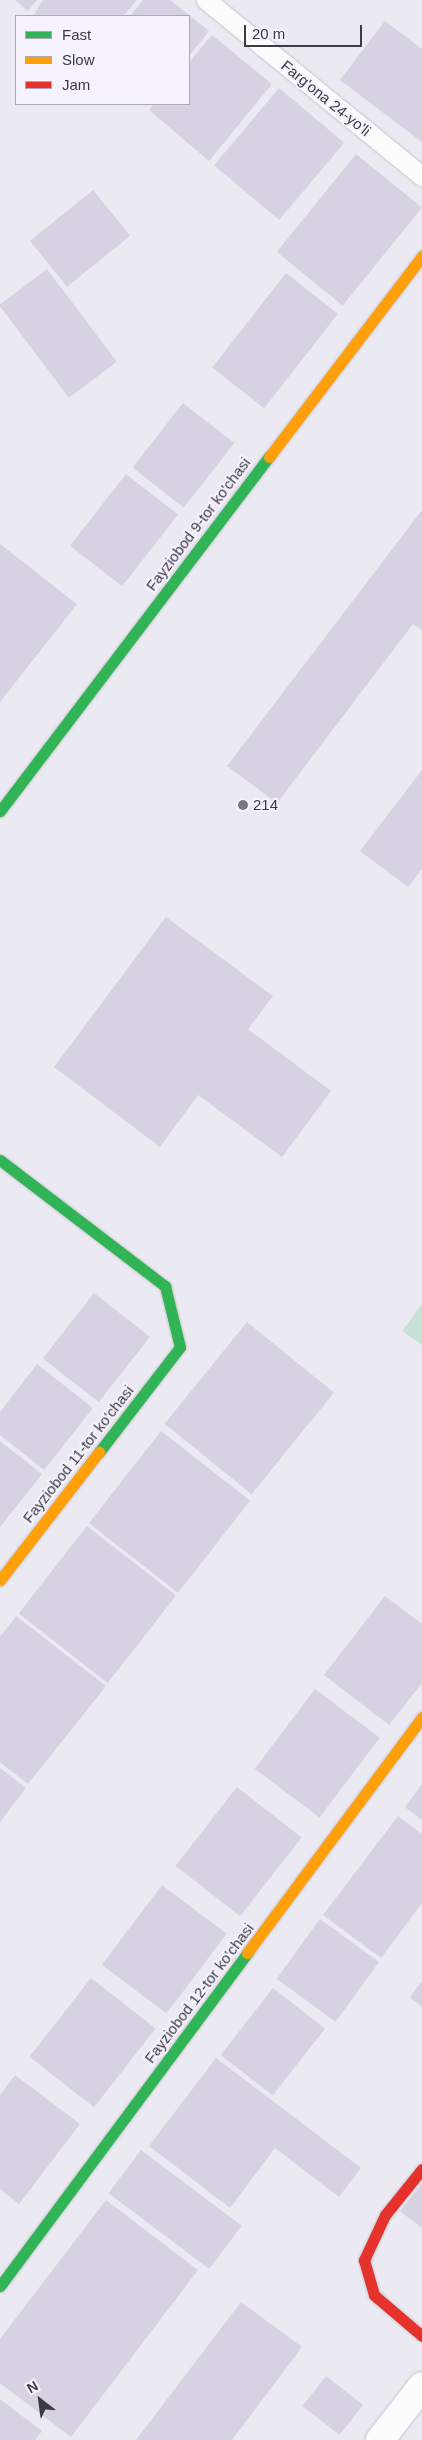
<!DOCTYPE html>
<html>
<head>
<meta charset="utf-8">
<style>
  body { margin:0 }
  #map { position:relative; width:422px; height:2440px; overflow:hidden; background:#ebe9f2; font-family:Arial,sans-serif }
  div>[style] { position:absolute }
  .green>* { inset:0; background:#c8e1d6 }
  .building>* { inset:0; background:#d7d2e2; transform-origin:0 0 }
  .roads { filter:drop-shadow(0 0 1px #c6c5cb) drop-shadow(0 0 1px #c6c5cb) }
  .lane>* { height:19px; margin:-9.5px; padding:0 9.5px; transform-origin:9.5px; border-radius:9.5px; background:#fcfcfd }
  .street>* { height:28px; margin:-14px; padding:0 14px; transform-origin:14px; border-radius:14px; background:#fcfcfd }
  .fast>* { height:11px; margin:-5.5px; padding:0 5.5px; transform-origin:5.5px; border-radius:5.5px; background:#30b455 }
  .slow>* { height:11px; margin:-5.5px; padding:0 5.5px; transform-origin:5.5px; border-radius:5.5px; background:#ff9f0a }
  .jam>* { height:11px; margin:-5.5px; padding:0 5.5px; transform-origin:5.5px; border-radius:5.5px; background:#e5322d }
  .dots>* { width:14px; height:14px; translate:-50% -50%; box-sizing:border-box; border:2px solid #f6f3fe; border-radius:50% }
  span { translate:-50% -50%; white-space:nowrap; text-align:center; line-height:1.15; -webkit-text-stroke:4px #f6f3fe; paint-order:stroke }
  .street-label { font-size:15px; color:#3c3b41 }
  .poi-label { font-size:15px; color:#3c3b41 }
  .left { translate:0 -50%; text-align:left }
  .legend { position:absolute; left:15px; top:15px; width:175px; height:90px; box-sizing:border-box; background:#f6f3fe; border:1px solid #aca9b2; margin:0; padding:6px 9px; list-style:none; font-size:15px; color:#3c3b41 }
  .legend li { display:flex; align-items:center; gap:10px; height:25px }
  .legend b { width:25px; border:1px solid #aca9b2 }
  .north { position:absolute; left:15px; top:2375px; width:50px; height:50px; -webkit-text-stroke:4px #f6f3fe; paint-order:stroke; rotate:330deg; font-size:14px; font-weight:700; line-height:20px; text-align:center; color:#3c3b41 }
  .north::after { content:''; display:block; margin:auto; width:18px; height:22px; background:#3c3b41; clip-path:polygon(50% 0,100% 100%,50% 72%,0 100%) }
  .scale { position:absolute; left:244px; top:25px; width:118px; height:22px; box-sizing:border-box; border:2px solid #3c3b41; border-top:0; padding-left:6px; font-size:15px; line-height:18px; white-space:nowrap; color:#3c3b41; -webkit-text-stroke:4px #f6f3fe; paint-order:stroke }
</style>
</head>
<body>
<div id="map">
  <div class="green">
    <i style="clip-path:polygon(422px 1304px,422px 1345px,402px 1331px)"></i>
  </div>
  <div class="building">
    <i style="clip-path:polygon(15px 0,37px 0,28px 11px)"></i>
    <i style="clip-path:polygon(43px 0,137px 0,123px 16px,33px 16px)"></i>
    <i style="clip-path:polygon(143px 0,170px 0,209px 31px,189px 56px,189px 16px,130px 16px)"></i>
    <i style="clip-path:polygon(385px 21px,422px 49px,422px 142px,340px 80px)"></i>
    <i style="clip-path:polygon(212px 35px,272px 84px,209px 161px,149px 110px,154px 104px,189px 104px,189px 62px)"></i>
    <i style="left:279px;top:88px;width:85px;height:101px;rotate:40deg"></i>
    <i style="left:356px;top:154px;width:85px;height:126px;rotate:39deg"></i>
    <i style="left:93px;top:190px;width:59px;height:81px;rotate:51deg"></i>
    <i style="left:47px;top:269px;width:116px;height:60px;rotate:53deg"></i>
    <i style="left:286px;top:273px;width:66px;height:120px;rotate:38deg"></i>
    <i style="left:183px;top:403px;width:65px;height:82px;rotate:38deg"></i>
    <i style="left:126px;top:474px;width:66px;height:91px;rotate:38deg"></i>
    <i style="clip-path:polygon(422px 510px,422px 630px,413px 624px,277px 803px,227px 766px)"></i>
    <i style="clip-path:polygon(0 544px,77px 604px,0 702px)"></i>
    <i style="clip-path:polygon(422px 770px,422px 869px,408px 887px,360px 851px)"></i>
    <i style="clip-path:polygon(166px 917px,273px 996px,248px 1029px,331px 1091px,282px 1157px,198px 1095px,160px 1147px,54px 1067px)"></i>
    <i style="left:94px;top:1293px;width:71px;height:83px;rotate:38deg"></i>
    <i style="left:247px;top:1322px;width:112px;height:131px;rotate:39deg"></i>
    <i style="clip-path:polygon(37px 1364px,93px 1408px,44px 1470px,0 1435px,0 1412px)"></i>
    <i style="left:161px;top:1431px;width:113px;height:117px;rotate:38deg"></i>
    <i style="clip-path:polygon(0 1441px,42px 1474px,0 1527px)"></i>
    <i style="left:87px;top:1526px;width:113px;height:111px;rotate:38deg"></i>
    <i style="clip-path:polygon(385px 1596px,422px 1624px,422px 1683px,389px 1725px,324px 1675px)"></i>
    <i style="clip-path:polygon(16px 1616px,106px 1686px,28px 1784px,0 1762px,0 1637px)"></i>
    <i style="left:315px;top:1689px;width:81px;height:100px;rotate:37deg"></i>
    <i style="clip-path:polygon(0 1768px,26px 1788px,0 1822px)"></i>
    <i style="clip-path:polygon(422px 1784px,422px 1820px,405px 1807px)"></i>
    <i style="left:237px;top:1787px;width:82px;height:100px;rotate:38deg"></i>
    <i style="clip-path:polygon(398px 1816px,422px 1834px,422px 1903px,381px 1958px,323px 1915px)"></i>
    <i style="left:162px;top:1885px;width:81px;height:100px;rotate:37deg"></i>
    <i style="left:320px;top:1919px;width:73px;height:74px;rotate:36deg"></i>
    <i style="left:91px;top:1978px;width:82px;height:100px;rotate:38deg"></i>
    <i style="clip-path:polygon(422px 1981px,422px 2007px,410px 1997px)"></i>
    <i style="left:273px;top:1988px;width:66px;height:85px;rotate:38deg"></i>
    <i style="clip-path:polygon(216px 2058px,361px 2168px,339px 2197px,275px 2148px,230px 2208px,149px 2146px)"></i>
    <i style="clip-path:polygon(15px 2075px,80px 2124px,19px 2204px,0 2189px,0 2095px)"></i>
    <i style="left:141px;top:2150px;width:126px;height:54px;rotate:37deg"></i>
    <i style="clip-path:polygon(422px 2184px,422px 2228px,400px 2211px)"></i>
    <i style="clip-path:polygon(106px 2200px,198px 2270px,71px 2437px,0 2383px,0 2339px)"></i>
    <i style="clip-path:polygon(241px 2302px,302px 2347px,232px 2440px,136px 2440px)"></i>
    <i style="left:326px;top:2376px;width:47px;height:38px;rotate:38deg"></i>
    <i style="clip-path:polygon(0 2399px,42px 2431px,35px 2440px,0 2440px)"></i>
  </div>
  <div class="roads">
    <div class="lane">
      <i style="left:206px;top:0;width:279px;rotate:39.2deg"></i>
    </div>
    <div class="street">
      <i style="left:380px;top:2440px;width:68px;rotate:-52.1deg"></i>
    </div>
    <div class="fast">
      <i style="left:0;top:811px;width:445px;rotate:-52.8deg"></i>
      <i style="left:0;top:1160px;width:208px;rotate:37.4deg"></i>
      <i style="left:165px;top:1286px;width:63px;rotate:76.2deg"></i>
      <i style="left:180px;top:1347px;width:133px;rotate:127.6deg"></i>
      <i style="left:0;top:2286px;width:415px;rotate:-53.4deg"></i>
    </div>
    <div class="slow">
      <i style="left:269px;top:457px;width:253px;rotate:-52.7deg"></i>
      <i style="left:0;top:1580px;width:162px;rotate:-52.3deg"></i>
      <i style="left:247px;top:1953px;width:294px;rotate:-53.4deg"></i>
    </div>
    <div class="jam">
      <i style="left:422px;top:2169px;width:59px;rotate:128.8deg"></i>
      <i style="left:385px;top:2215px;width:50px;rotate:115deg"></i>
      <i style="left:364px;top:2260px;width:36px;rotate:74deg"></i>
      <i style="left:374px;top:2295px;width:63px;rotate:40.5deg"></i>
    </div>
  </div>
  <div class="dots">
    <i style="left:243px;top:805px;background:#79787f"></i>
  </div>
  <div class="street-label">
    <span style="left:326px;top:98px;rotate:39deg">Farg'ona 24-yo'li</span>
    <span style="left:198px;top:524px;rotate:-53deg">Fayziobod 9-tor ko'chasi</span>
    <span style="left:78px;top:1454px;rotate:-52deg">Fayziobod 11-tor ko'chasi</span>
    <span style="left:199px;top:1993px;rotate:-53deg">Fayziobod 12-tor ko'chasi</span>
  </div>
  <div class="poi-label">
    <span class="left" style="left:253px;top:805px">214</span>
  </div>
  <ul class="legend">
  <li><b style="height:6px;background:#30b455"></b>Fast</li>
  <li><b style="height:6px;background:#ff9f0a"></b>Slow</li>
  <li><b style="height:6px;background:#e5322d"></b>Jam</li>
  </ul>
  <div class="north">N</div>
  <div class="scale">20 m</div>
</div>
</body>
</html>
